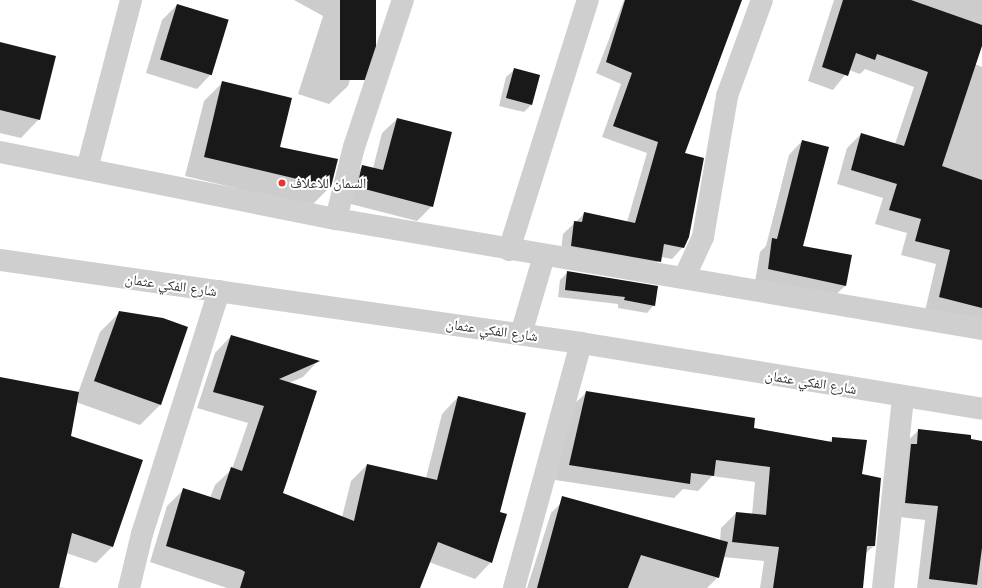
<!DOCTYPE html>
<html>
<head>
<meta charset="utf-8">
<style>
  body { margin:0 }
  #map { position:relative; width:982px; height:588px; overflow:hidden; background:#fff; font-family:Jost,"Noto Naskh Arabic",sans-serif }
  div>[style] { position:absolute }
  .shadow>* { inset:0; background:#0003 }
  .building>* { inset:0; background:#191919; transform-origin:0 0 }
  .minor>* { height:22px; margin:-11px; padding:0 11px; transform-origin:11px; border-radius:11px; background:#cfcfcf }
  .tertiary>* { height:22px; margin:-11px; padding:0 11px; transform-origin:11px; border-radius:11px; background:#cfcfcf }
  .dots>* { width:11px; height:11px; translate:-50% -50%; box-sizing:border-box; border:2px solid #fff; border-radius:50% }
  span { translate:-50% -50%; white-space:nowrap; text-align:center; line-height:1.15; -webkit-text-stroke:4px #fff; paint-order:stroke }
  .poi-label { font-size:14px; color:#323232 }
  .left { translate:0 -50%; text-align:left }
  .street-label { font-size:14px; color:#323232 }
</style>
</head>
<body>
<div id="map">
  <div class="shadow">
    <i style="clip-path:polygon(294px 0,375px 0,348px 86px,329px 104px,298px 94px,323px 16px)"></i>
    <i style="clip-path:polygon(624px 0,741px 0,683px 153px,683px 247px,672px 259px,661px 257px,649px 273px,560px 258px,563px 234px,585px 213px,627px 222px,647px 153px,602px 137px,621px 84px,596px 73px)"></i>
    <i style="clip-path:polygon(834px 0,982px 0,982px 42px,975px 64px,982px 67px,982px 322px,925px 311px,936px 264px,901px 255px,907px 233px,875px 224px,883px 198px,837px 184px,847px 148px,861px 134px,895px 144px,914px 87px,865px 69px,860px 74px,849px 70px,833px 90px,808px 81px)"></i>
    <i style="clip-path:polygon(177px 5px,211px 74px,197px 89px,146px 73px,162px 20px)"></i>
    <i style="clip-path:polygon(0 43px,39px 119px,21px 138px,0 133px)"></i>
    <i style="clip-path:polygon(514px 70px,531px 105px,524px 112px,499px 106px,506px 77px)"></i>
    <i style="clip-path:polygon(223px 82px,279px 147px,330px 187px,311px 206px,185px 176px,204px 101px)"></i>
    <i style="clip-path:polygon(397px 119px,432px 206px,417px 221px,343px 202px,348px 181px,363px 166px,373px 168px,382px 133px)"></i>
    <i style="clip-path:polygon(802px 141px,802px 247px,851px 256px,845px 286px,831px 299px,755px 282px,760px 252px,766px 246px,789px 155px)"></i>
    <i style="clip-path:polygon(568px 272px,654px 305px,647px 313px,618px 308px,618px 304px,558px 297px,560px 280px)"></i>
    <i style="clip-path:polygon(120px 312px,186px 328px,160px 405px,140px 425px,76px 402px,70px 436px,141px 461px,112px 547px,96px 563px,66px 553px,58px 587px,66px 588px,0 588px,0 378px,78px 393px,100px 332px)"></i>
    <i style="clip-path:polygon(231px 336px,318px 361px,303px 377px,289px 383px,282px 493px,342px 517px,351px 481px,367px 465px,426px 478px,442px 414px,458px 397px,499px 513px,491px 562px,475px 579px,429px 562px,419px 588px,227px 588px,150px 562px,167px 506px,184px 489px,210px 498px,215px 485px,232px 469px,248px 423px,197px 408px,215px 353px)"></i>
    <i style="clip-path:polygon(587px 392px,753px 428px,829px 442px,833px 438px,861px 475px,874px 546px,865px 554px,862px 588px,760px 588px,764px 561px,723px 557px,718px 577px,707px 588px,527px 588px,551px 513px,566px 498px,720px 541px,721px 528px,736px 513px,752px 515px,755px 482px,712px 476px,698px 491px,683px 489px,674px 498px,555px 480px,571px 407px)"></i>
    <i style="clip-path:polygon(919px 430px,982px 442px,982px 588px,917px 588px,925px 520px,891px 516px,905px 443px)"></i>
  </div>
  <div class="building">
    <i style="left:340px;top:0;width:36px;height:80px"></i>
    <i style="clip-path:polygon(625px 0,742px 0,685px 153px,704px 158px,689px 237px,684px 248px,664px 244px,661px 262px,571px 246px,574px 221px,582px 222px,584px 212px,635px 223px,658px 142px,613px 126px,632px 73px,606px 62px)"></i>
    <i style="clip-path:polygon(843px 0,911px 0,982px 25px,982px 46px,942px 166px,982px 180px,982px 308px,939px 297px,950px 250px,915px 241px,921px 219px,889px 210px,897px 184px,851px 170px,861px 133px,904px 146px,928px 72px,877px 54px,875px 60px,856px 53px,848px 76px,822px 67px)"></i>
    <i style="left:177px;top:4px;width:54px;height:58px;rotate:17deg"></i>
    <i style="clip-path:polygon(0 42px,56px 56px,40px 120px,0 110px)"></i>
    <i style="left:514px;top:68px;width:27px;height:31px;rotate:15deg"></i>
    <i style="clip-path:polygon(222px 81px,292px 98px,280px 147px,338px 159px,331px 187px,204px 157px)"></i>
    <i style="clip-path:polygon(397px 118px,452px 132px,433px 207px,357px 187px,362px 165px,383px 170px)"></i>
    <i style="clip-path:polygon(802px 140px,829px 147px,803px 246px,852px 255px,846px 286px,768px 269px,772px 238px,777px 239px)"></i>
    <i style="clip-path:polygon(567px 271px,658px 286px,655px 306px,624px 300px,625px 297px,565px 290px)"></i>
    <i style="clip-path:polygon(119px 311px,163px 318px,188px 327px,161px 405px,94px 381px)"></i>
    <i style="clip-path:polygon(231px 335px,320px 361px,279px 379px,317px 391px,283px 493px,354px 521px,367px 464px,437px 480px,458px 396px,526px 413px,500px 512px,507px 514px,492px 563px,438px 542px,420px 588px,240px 588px,245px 572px,242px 570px,166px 546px,183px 488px,220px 500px,231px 467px,242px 471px,264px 406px,213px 392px)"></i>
    <i style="clip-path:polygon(0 377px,79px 392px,71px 436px,143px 460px,113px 547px,72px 533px,59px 588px,0 588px)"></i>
    <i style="clip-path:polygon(586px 391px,755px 418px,754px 428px,832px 442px,832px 437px,867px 440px,862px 474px,881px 478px,875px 546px,867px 546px,863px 588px,773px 588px,779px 547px,732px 542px,736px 512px,766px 515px,770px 467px,716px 460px,714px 476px,691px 473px,690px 484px,569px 465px)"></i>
    <i style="clip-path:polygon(918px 429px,971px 435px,971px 439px,982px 441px,982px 548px,977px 585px,929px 579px,938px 506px,905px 503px,911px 444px,917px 444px)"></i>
    <i style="clip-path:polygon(562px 496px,728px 542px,719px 578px,641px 555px,628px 588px,537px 588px)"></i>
  </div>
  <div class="minor">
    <i style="left:0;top:152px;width:343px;rotate:11.3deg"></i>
    <i style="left:336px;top:219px;width:655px;rotate:9.66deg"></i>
    <i style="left:87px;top:169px;width:175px;rotate:-75.4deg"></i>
    <i style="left:336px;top:219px;width:74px;rotate:-76deg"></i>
    <i style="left:354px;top:147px;width:155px;rotate:-71.6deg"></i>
    <i style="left:509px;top:250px;width:262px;rotate:-72.5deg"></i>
    <i style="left:684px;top:278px;width:45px;rotate:-65.1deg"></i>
    <i style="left:703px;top:237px;width:143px;rotate:-80.3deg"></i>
    <i style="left:727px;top:96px;width:102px;rotate:-70deg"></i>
    <i style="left:521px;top:334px;width:81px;rotate:-73.6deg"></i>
    <i style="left:129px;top:588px;width:56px;rotate:-76.5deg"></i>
    <i style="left:142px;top:534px;width:255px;rotate:-72.4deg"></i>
    <i style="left:514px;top:588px;width:254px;rotate:-74.7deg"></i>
    <i style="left:883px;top:588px;width:192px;rotate:-84deg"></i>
  </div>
  <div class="tertiary">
    <i style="left:0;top:260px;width:587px;rotate:8.13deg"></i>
    <i style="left:581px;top:343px;width:406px;rotate:9.3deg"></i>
  </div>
  <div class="dots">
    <i style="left:282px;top:183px;background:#e93433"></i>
  </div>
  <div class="poi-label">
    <span class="left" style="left:290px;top:183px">السمان للاعلاف</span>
  </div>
  <div class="street-label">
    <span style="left:171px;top:285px;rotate:8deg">شارع الفكي عثمان</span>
    <span style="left:492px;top:330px;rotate:8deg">شارع الفكي عثمان</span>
    <span style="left:811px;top:382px;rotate:9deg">شارع الفكي عثمان</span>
  </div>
</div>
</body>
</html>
